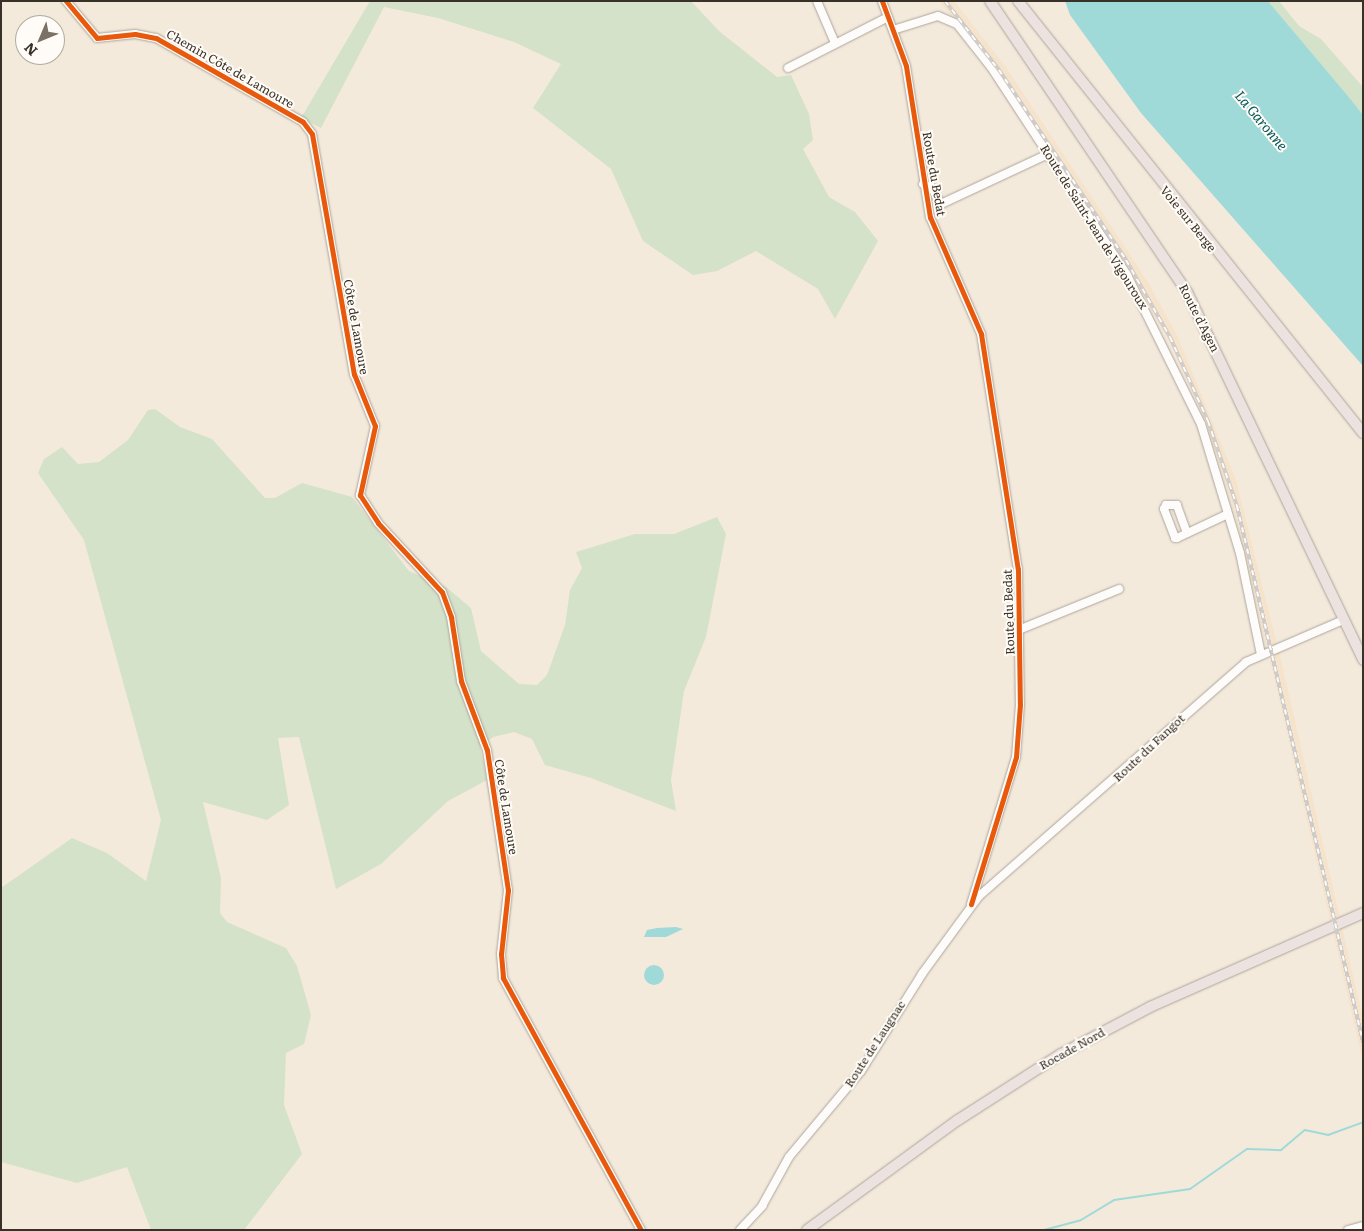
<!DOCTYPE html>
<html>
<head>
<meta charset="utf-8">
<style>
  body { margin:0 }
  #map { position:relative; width:1364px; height:1231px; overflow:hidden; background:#f4eadc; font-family:Literata,serif }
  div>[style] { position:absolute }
  .built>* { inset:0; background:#f5e3cc }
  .green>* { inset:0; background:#d4e2c9 }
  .water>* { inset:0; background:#9fdad8 }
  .round { border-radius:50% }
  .stream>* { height:2px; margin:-1px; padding:0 1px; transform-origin:1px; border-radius:1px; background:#9fdad8 }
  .roads { filter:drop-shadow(0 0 1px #aca59b) drop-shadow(0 0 1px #aca59b) }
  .minor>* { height:8px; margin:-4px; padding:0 4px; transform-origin:4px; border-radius:4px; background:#fdfcfa }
  .major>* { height:10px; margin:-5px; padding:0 5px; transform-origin:5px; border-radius:5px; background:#ece2df }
  .rail>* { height:4px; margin-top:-2px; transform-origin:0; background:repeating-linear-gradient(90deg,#fffbf6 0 5.5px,#cecbc8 0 11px); box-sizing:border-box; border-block:1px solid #cecbc8 }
  .cycleway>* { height:5px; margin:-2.5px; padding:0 2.5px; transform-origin:2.5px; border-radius:2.5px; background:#e8590c }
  span { translate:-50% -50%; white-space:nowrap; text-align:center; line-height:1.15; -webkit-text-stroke:4px #fffbf6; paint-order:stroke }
  .street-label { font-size:12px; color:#383127 }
  .water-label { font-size:14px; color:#06585c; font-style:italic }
  .frame { position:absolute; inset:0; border:2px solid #383127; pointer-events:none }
  .north { position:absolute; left:15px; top:15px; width:50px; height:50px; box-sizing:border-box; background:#fffbf6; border:1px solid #afaaa3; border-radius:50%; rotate:225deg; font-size:14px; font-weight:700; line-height:20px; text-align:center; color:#383127 }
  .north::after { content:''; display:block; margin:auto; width:18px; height:22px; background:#7a7266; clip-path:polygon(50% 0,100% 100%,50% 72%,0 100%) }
</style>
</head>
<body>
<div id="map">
  <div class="built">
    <i style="clip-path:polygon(939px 1px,954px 1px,1006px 67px,1148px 282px,1178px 337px,1236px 480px,1277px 645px,1267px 649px,1232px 502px,1200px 408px,1169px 341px,1108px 235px,1003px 80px)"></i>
    <i style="clip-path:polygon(1279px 651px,1363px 1019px,1363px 1062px,1269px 656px)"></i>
  </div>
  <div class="green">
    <i style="clip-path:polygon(370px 1px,691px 1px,719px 31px,777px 77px,791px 75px,809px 114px,813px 140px,803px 149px,829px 197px,855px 212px,878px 241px,835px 319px,818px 289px,756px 251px,717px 271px,693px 275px,643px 241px,611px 169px,533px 108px,561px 64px,514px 42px,438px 18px,384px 7px,321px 128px,301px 118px)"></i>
    <i style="clip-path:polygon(1268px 1px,1279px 1px,1299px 26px,1321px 39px,1363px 87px,1363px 115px)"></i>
    <i style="clip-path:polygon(155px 409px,180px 427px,212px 439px,265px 498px,275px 498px,302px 483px,352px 497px,409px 571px,446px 587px,471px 608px,481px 651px,519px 684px,537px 685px,547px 675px,565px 625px,570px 590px,582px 568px,576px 552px,635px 534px,674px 534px,717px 517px,726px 534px,706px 637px,684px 691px,671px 780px,676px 811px,591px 778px,545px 765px,532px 739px,514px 732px,493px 737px,480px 747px,487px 780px,448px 801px,381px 864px,336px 889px,299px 737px,278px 738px,289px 805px,267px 820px,203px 802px,221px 878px,220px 913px,227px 922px,286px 948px,297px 966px,311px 1015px,304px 1044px,286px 1053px,284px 1105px,302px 1154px,244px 1230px,151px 1230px,127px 1167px,77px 1183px,1px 1162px,1px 888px,72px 838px,107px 853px,146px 881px,161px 820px,84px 540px,38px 473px,44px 459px,62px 447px,78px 464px,99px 462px,128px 440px,148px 410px)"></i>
  </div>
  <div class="water">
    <i style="clip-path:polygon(1065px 1px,1268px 1px,1347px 95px,1363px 115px,1363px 366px,1141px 113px,1070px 15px)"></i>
    <i style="clip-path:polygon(657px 928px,676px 927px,683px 929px,666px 937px,644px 937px,647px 930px)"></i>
    <i class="round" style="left:644px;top:965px;width:20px;height:20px"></i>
  </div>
  <div class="stream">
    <i style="left:1044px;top:1230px;width:38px;rotate:-15deg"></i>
    <i style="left:1081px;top:1220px;width:39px;rotate:-31deg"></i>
    <i style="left:1114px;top:1200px;width:77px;rotate:-8.2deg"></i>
    <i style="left:1190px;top:1189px;width:70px;rotate:-35.1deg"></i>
    <i style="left:1247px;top:1149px;width:34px;rotate:2deg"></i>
    <i style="left:1281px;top:1150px;width:31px;rotate:-40deg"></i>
    <i style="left:1305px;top:1130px;width:24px;rotate:12deg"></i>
    <i style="left:1328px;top:1135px;width:37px;rotate:-20deg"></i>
  </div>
  <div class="roads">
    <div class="minor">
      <i style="left:66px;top:1px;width:48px;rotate:50deg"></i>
      <i style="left:97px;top:38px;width:38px;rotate:-6deg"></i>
      <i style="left:135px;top:34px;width:21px;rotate:11deg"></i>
      <i style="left:156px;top:38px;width:169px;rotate:29.7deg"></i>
      <i style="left:303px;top:122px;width:15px;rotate:53deg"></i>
      <i style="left:312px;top:134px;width:244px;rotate:80.1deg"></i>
      <i style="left:354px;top:374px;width:56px;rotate:68deg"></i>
      <i style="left:375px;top:426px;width:71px;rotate:102.3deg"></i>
      <i style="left:360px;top:495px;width:33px;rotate:57deg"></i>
      <i style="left:378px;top:523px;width:94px;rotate:47.2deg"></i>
      <i style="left:442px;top:592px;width:27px;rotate:70deg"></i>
      <i style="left:451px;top:617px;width:65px;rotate:81.1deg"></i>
      <i style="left:461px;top:681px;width:74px;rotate:69.4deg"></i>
      <i style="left:487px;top:750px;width:142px;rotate:81.5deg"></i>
      <i style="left:508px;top:890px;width:64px;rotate:96.2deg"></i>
      <i style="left:501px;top:954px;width:24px;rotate:85deg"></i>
      <i style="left:503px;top:978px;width:287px;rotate:61.3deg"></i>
      <i style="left:817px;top:1px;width:46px;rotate:66.8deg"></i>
      <i style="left:882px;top:1px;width:69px;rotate:69.7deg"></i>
      <i style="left:906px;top:66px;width:153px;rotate:81deg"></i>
      <i style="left:930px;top:217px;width:128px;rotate:66.4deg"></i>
      <i style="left:981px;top:334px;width:238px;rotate:81.1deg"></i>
      <i style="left:1018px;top:569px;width:135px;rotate:89.2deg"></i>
      <i style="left:1020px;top:704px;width:53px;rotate:94.3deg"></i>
      <i style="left:1016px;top:757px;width:154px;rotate:107deg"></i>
      <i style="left:893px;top:30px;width:47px;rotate:-17.3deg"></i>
      <i style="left:938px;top:16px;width:21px;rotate:23deg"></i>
      <i style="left:957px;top:24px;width:55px;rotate:51.7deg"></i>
      <i style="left:991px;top:67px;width:249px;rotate:56.8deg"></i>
      <i style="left:1127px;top:275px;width:166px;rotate:63.6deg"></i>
      <i style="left:1201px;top:424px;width:135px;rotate:73.2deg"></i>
      <i style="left:1240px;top:553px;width:103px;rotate:78.3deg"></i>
      <i style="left:788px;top:68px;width:112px;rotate:-27deg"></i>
      <i style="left:923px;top:184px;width:10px;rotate:24deg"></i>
      <i style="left:932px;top:188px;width:18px;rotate:61deg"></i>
      <i style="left:941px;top:204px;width:118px;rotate:-25deg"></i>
      <i style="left:1187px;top:533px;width:30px;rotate:-110deg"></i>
      <i style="left:1177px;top:505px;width:11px;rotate:180deg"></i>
      <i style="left:1166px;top:505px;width:4px;rotate:117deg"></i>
      <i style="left:1164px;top:509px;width:31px;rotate:69deg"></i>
      <i style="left:1175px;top:538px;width:2px"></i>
      <i style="left:1177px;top:538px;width:56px;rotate:-25.2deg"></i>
      <i style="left:1021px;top:629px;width:106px;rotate:-22.2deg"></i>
      <i style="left:740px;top:1230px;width:33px;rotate:-47deg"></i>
      <i style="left:762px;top:1206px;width:56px;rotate:-61.1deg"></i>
      <i style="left:789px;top:1157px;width:112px;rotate:-50.1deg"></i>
      <i style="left:861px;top:1071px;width:115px;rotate:-57.8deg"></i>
      <i style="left:922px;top:974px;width:97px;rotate:-53.8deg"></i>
      <i style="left:979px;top:896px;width:355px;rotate:-41.2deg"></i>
      <i style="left:1246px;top:662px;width:106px;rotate:-23.4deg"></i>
      <i style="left:1348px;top:1230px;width:16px;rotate:-15deg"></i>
    </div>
    <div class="major">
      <i style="left:990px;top:1px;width:351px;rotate:55.9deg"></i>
      <i style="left:1187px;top:292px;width:408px;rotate:64.4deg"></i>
      <i style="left:1018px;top:1px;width:553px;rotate:51.39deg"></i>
      <i style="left:807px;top:1230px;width:187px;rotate:-36.1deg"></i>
      <i style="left:958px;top:1120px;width:122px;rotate:-32.7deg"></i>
      <i style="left:1061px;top:1054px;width:101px;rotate:-27.8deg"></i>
      <i style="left:1150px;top:1007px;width:233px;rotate:-23.8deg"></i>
    </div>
  </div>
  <div class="rail">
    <i style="left:945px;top:1px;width:88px;rotate:52deg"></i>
    <i style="left:999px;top:70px;width:229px;rotate:56.2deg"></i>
    <i style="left:1126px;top:260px;width:89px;rotate:60.3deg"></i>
    <i style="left:1170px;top:337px;width:92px;rotate:65.7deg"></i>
    <i style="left:1208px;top:421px;width:90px;rotate:71.2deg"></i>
    <i style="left:1237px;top:506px;width:551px;rotate:76.77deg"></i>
  </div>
  <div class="cycleway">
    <i style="left:66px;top:1px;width:48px;rotate:50deg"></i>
    <i style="left:97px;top:38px;width:38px;rotate:-6deg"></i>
    <i style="left:135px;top:34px;width:21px;rotate:11deg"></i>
    <i style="left:156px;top:38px;width:169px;rotate:29.7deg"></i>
    <i style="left:303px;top:122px;width:15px;rotate:53deg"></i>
    <i style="left:312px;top:134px;width:244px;rotate:80.1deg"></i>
    <i style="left:354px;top:374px;width:56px;rotate:68deg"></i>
    <i style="left:375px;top:426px;width:71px;rotate:102.3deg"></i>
    <i style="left:360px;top:495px;width:33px;rotate:57deg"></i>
    <i style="left:378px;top:523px;width:94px;rotate:47.2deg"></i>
    <i style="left:442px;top:592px;width:27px;rotate:70deg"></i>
    <i style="left:451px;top:617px;width:65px;rotate:81.1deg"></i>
    <i style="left:461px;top:681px;width:74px;rotate:69.4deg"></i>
    <i style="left:487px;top:750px;width:142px;rotate:81.5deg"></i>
    <i style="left:508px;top:890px;width:64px;rotate:96.2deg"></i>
    <i style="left:501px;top:954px;width:24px;rotate:85deg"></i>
    <i style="left:503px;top:978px;width:287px;rotate:61.3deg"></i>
    <i style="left:882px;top:1px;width:69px;rotate:69.7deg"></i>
    <i style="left:906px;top:66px;width:153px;rotate:81deg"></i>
    <i style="left:930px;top:217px;width:128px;rotate:66.4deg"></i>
    <i style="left:981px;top:334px;width:238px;rotate:81.1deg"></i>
    <i style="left:1018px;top:569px;width:135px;rotate:89.2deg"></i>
    <i style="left:1020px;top:704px;width:53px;rotate:94.3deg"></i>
    <i style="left:1016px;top:757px;width:154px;rotate:107deg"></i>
  </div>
  <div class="street-label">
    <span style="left:230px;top:69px;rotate:30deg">Chemin Côte de Lamoure</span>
    <span style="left:934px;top:174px;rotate:80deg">Route du Bedat</span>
    <span style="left:1188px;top:219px;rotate:51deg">Voie sur Berge</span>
    <span style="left:1094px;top:227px;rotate:58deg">Route de Saint-Jean de Vigouroux</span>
    <span style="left:1199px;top:318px;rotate:63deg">Route d'Agen</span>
    <span style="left:356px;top:327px;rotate:80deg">Côte de Lamoure</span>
    <span style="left:1009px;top:612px;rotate:-92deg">Route du Bedat</span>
    <span style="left:1149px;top:748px;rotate:-43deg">Route du Fangot</span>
    <span style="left:506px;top:807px;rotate:81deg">Côte de Lamoure</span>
    <span style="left:875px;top:1044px;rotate:-57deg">Route de Laugnac</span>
    <span style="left:1072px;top:1049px;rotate:-29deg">Rocade Nord</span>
  </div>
  <div class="water-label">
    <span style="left:1262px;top:120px;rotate:50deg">La Garonne</span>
  </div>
  <div class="frame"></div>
  <div class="north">N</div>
</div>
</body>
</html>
